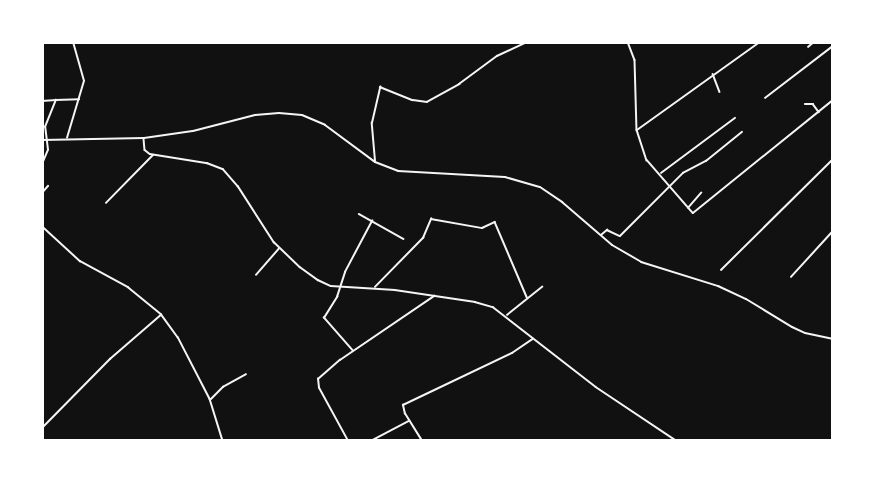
<!DOCTYPE html>
<html>
<head>
<meta charset="utf-8">
<style>
  body { margin:0 }
  #map { position:relative; width:875px; height:483px; overflow:hidden; background:#111; font-family:"Alegreya Sans",sans-serif }
  div>[style] { position:absolute }
  .minor>* { height:1.5px; margin:-0.75px; padding:0 0.75px; transform-origin:0.75px; border-radius:0.75px; background:#f5f5f5 }
  .secondary>* { height:2px; margin:-1px; padding:0 1px; transform-origin:1px; border-radius:1px; background:#f5f5f5 }
  span { translate:-50% -50%; white-space:nowrap; text-align:center; line-height:1.15; -webkit-text-stroke:6px #fff; paint-order:stroke }
  .frame { position:absolute; inset:0; border:44px solid #fff; pointer-events:none }
</style>
</head>
<body>
<div id="map">
  <div class="minor">
    <i style="left:628px;top:42px;width:19px;rotate:69deg"></i>
    <i style="left:635px;top:60px;width:70px;rotate:88.4deg"></i>
    <i style="left:637px;top:130px;width:32px;rotate:72deg"></i>
    <i style="left:647px;top:160px;width:70px;rotate:49deg"></i>
    <i style="left:693px;top:213px;width:180px;rotate:-38.9deg"></i>
    <i style="left:808px;top:47px;width:8px;rotate:-40deg"></i>
    <i style="left:713px;top:74px;width:19px;rotate:69deg"></i>
    <i style="left:765px;top:98px;width:86px;rotate:-37.4deg"></i>
    <i style="left:42px;top:101px;width:14px;rotate:-4deg"></i>
    <i style="left:805px;top:104px;width:8px"></i>
    <i style="left:813px;top:104px;width:10px;rotate:53deg"></i>
    <i style="left:637px;top:130px;width:151px;rotate:-35.6deg"></i>
    <i style="left:67px;top:138px;width:59px;rotate:-73.4deg"></i>
    <i style="left:84px;top:81px;width:41px;rotate:-105.8deg"></i>
    <i style="left:144px;top:139px;width:11px;rotate:85deg"></i>
    <i style="left:145px;top:150px;width:6px;rotate:39deg"></i>
    <i style="left:150px;top:154px;width:58px;rotate:9deg"></i>
    <i style="left:207px;top:163px;width:17px;rotate:21deg"></i>
    <i style="left:223px;top:169px;width:23px;rotate:49deg"></i>
    <i style="left:238px;top:186px;width:67px;rotate:57.3deg"></i>
    <i style="left:274px;top:242px;width:36px;rotate:44deg"></i>
    <i style="left:300px;top:267px;width:22px;rotate:36deg"></i>
    <i style="left:318px;top:280px;width:14px;rotate:25deg"></i>
    <i style="left:331px;top:286px;width:64px;rotate:3.6deg"></i>
    <i style="left:395px;top:290px;width:81px;rotate:8.5deg"></i>
    <i style="left:475px;top:302px;width:19px;rotate:16deg"></i>
    <i style="left:493px;top:307px;width:130px;rotate:37.8deg"></i>
    <i style="left:596px;top:387px;width:97px;rotate:33.7deg"></i>
    <i style="left:375px;top:161px;width:38px;rotate:-95deg"></i>
    <i style="left:372px;top:123px;width:37px;rotate:-77deg"></i>
    <i style="left:380px;top:87px;width:35px;rotate:22deg"></i>
    <i style="left:413px;top:100px;width:14px;rotate:8deg"></i>
    <i style="left:427px;top:102px;width:37px;rotate:-29deg"></i>
    <i style="left:459px;top:84px;width:47px;rotate:-36.4deg"></i>
    <i style="left:497px;top:56px;width:33px;rotate:-25deg"></i>
    <i style="left:42px;top:164px;width:15px;rotate:-67deg"></i>
    <i style="left:48px;top:150px;width:23px;rotate:-97deg"></i>
    <i style="left:45px;top:127px;width:29px;rotate:-68deg"></i>
    <i style="left:56px;top:100px;width:23px;rotate:-2deg"></i>
    <i style="left:661px;top:173px;width:92px;rotate:-36.6deg"></i>
    <i style="left:42px;top:193px;width:9px;rotate:-49deg"></i>
    <i style="left:106px;top:203px;width:67px;rotate:-45.6deg"></i>
    <i style="left:688px;top:208px;width:20px;rotate:-49deg"></i>
    <i style="left:359px;top:214px;width:51px;rotate:29.1deg"></i>
    <i style="left:42px;top:226px;width:52px;rotate:42.6deg"></i>
    <i style="left:80px;top:261px;width:55px;rotate:28.4deg"></i>
    <i style="left:128px;top:287px;width:43px;rotate:39.3deg"></i>
    <i style="left:161px;top:314px;width:29px;rotate:54deg"></i>
    <i style="left:178px;top:337px;width:70px;rotate:62.7deg"></i>
    <i style="left:210px;top:399px;width:44px;rotate:72.8deg"></i>
    <i style="left:601px;top:235px;width:8px;rotate:-40deg"></i>
    <i style="left:607px;top:230px;width:14px;rotate:25deg"></i>
    <i style="left:620px;top:236px;width:89px;rotate:-45deg"></i>
    <i style="left:683px;top:173px;width:26px;rotate:-28deg"></i>
    <i style="left:706px;top:161px;width:46px;rotate:-38.9deg"></i>
    <i style="left:721px;top:270px;width:158px;rotate:-44.7deg"></i>
    <i style="left:256px;top:275px;width:35px;rotate:-49deg"></i>
    <i style="left:791px;top:277px;width:62px;rotate:-47.6deg"></i>
    <i style="left:375px;top:287px;width:69px;rotate:-45.6deg"></i>
    <i style="left:423px;top:238px;width:21px;rotate:-67deg"></i>
    <i style="left:431px;top:219px;width:52px;rotate:10deg"></i>
    <i style="left:482px;top:228px;width:14px;rotate:-25deg"></i>
    <i style="left:495px;top:222px;width:82px;rotate:66.9deg"></i>
    <i style="left:507px;top:315px;width:45px;rotate:-38.7deg"></i>
    <i style="left:353px;top:351px;width:44px;rotate:-131.3deg"></i>
    <i style="left:324px;top:318px;width:25px;rotate:-58deg"></i>
    <i style="left:337px;top:297px;width:26px;rotate:-72deg"></i>
    <i style="left:345px;top:272px;width:58px;rotate:-62.1deg"></i>
    <i style="left:211px;top:399px;width:17px;rotate:-45deg"></i>
    <i style="left:223px;top:387px;width:26px;rotate:-29deg"></i>
    <i style="left:42px;top:428px;width:97px;rotate:-45.4deg"></i>
    <i style="left:110px;top:359px;width:67px;rotate:-40.8deg"></i>
    <i style="left:348px;top:441px;width:60px;rotate:-118.7deg"></i>
    <i style="left:319px;top:388px;width:9px;rotate:-96deg"></i>
    <i style="left:318px;top:379px;width:29px;rotate:-41deg"></i>
    <i style="left:340px;top:360px;width:114px;rotate:-34.2deg"></i>
    <i style="left:371px;top:441px;width:43px;rotate:-27.8deg"></i>
    <i style="left:422px;top:441px;width:32px;rotate:-122deg"></i>
    <i style="left:405px;top:414px;width:9px;rotate:-103deg"></i>
    <i style="left:403px;top:405px;width:121px;rotate:-25.5deg"></i>
    <i style="left:512px;top:353px;width:25px;rotate:-34deg"></i>
  </div>
  <div class="secondary">
    <i style="left:42px;top:140px;width:102px;rotate:-1.1deg"></i>
    <i style="left:144px;top:138px;width:49px;rotate:-8.1deg"></i>
    <i style="left:193px;top:131px;width:64px;rotate:-14.5deg"></i>
    <i style="left:255px;top:115px;width:24px;rotate:-5deg"></i>
    <i style="left:279px;top:113px;width:23px;rotate:5deg"></i>
    <i style="left:302px;top:115px;width:25px;rotate:23deg"></i>
    <i style="left:325px;top:125px;width:62px;rotate:36.5deg"></i>
    <i style="left:375px;top:162px;width:25px;rotate:21deg"></i>
    <i style="left:398px;top:171px;width:107px;rotate:3.2deg"></i>
    <i style="left:505px;top:177px;width:36px;rotate:16deg"></i>
    <i style="left:540px;top:187px;width:27px;rotate:34deg"></i>
    <i style="left:562px;top:202px;width:66px;rotate:40.7deg"></i>
    <i style="left:612px;top:245px;width:34px;rotate:30deg"></i>
    <i style="left:641px;top:262px;width:81px;rotate:17.3deg"></i>
    <i style="left:718px;top:286px;width:31px;rotate:25deg"></i>
    <i style="left:746px;top:299px;width:54px;rotate:31.3deg"></i>
    <i style="left:792px;top:327px;width:14px;rotate:25deg"></i>
    <i style="left:805px;top:333px;width:29px;rotate:12deg"></i>
  </div>
  <div class="frame"></div>
</div>
</body>
</html>
